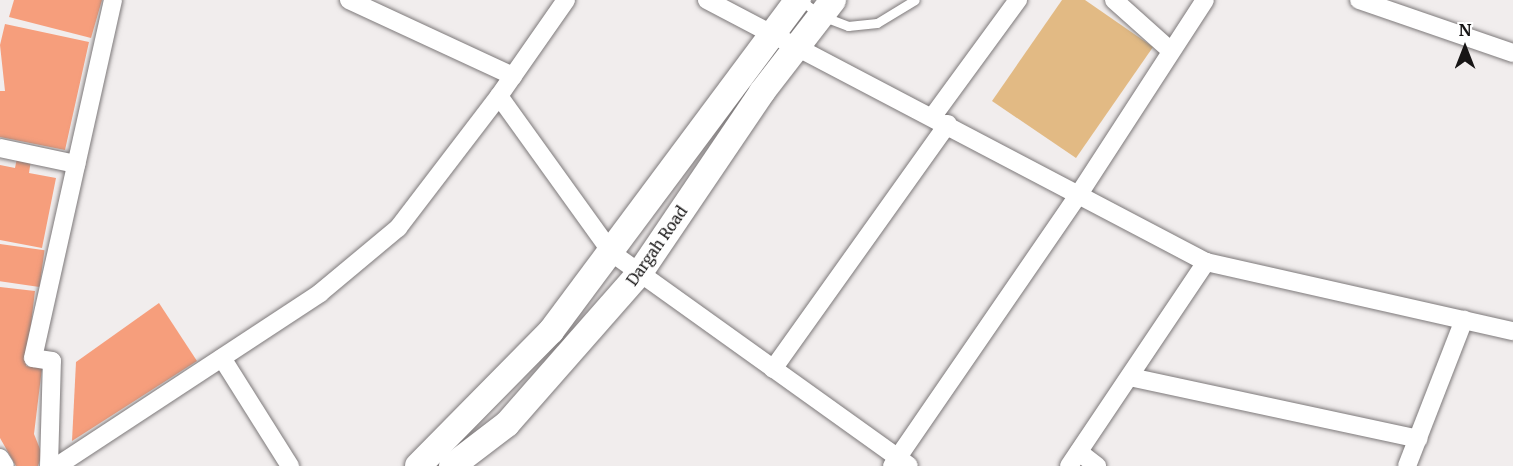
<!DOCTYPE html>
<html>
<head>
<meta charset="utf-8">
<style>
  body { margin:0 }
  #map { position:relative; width:1513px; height:466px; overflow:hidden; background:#f1eded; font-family:Merriweather,serif }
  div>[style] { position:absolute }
  .green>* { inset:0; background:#e2ba84 }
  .building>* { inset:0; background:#f69e7c; transform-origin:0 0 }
  .roads { filter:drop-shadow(0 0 2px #7d797a) drop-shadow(0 0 2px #7d797a) }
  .lane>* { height:9px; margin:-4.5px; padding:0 4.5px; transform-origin:4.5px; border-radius:4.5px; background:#fff }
  .street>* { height:18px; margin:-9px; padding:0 9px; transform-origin:9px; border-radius:9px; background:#fff }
  .secondary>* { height:26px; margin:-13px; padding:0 13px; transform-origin:13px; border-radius:13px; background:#fff }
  span { translate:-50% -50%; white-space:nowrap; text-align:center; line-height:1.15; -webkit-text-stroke:6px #fff; paint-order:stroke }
  .street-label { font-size:15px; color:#171515 }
  .north { position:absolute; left:1435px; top:18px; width:60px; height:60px; -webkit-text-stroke:4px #fff; paint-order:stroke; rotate:0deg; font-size:16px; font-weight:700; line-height:24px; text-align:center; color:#171515 }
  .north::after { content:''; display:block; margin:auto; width:21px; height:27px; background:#171515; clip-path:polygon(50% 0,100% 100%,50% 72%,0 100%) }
</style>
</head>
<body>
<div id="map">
  <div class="green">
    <i style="clip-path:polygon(1062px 0,1085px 0,1153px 47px,1076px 158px,992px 101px)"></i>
  </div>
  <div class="building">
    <i style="clip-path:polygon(14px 0,102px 0,91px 38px,9px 17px)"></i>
    <i style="clip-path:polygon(5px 24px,89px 42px,65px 150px,0 137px,0 91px,5px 91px,0 45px)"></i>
    <i style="clip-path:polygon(17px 158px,31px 160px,29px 173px,56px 178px,42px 248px,0 240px,0 165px,15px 168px)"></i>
    <i style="left:0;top:244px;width:45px;height:37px;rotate:8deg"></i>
    <i style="clip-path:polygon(0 287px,35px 291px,26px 366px,42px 368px,34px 434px,42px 454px,38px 466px,16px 466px,0 438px)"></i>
    <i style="clip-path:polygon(159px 303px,197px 361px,72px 441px,76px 362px)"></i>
  </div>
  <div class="roads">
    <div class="lane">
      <i style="left:800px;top:0;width:27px;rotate:36deg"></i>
      <i style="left:822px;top:16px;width:28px;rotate:21deg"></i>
      <i style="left:848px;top:26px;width:29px;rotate:-6deg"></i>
      <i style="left:877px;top:23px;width:44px;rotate:-31.2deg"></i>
    </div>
    <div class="street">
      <i style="left:349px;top:0;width:181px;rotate:24.9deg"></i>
      <i style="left:566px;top:0;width:117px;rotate:124.9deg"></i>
      <i style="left:499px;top:96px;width:193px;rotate:54.3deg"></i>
      <i style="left:612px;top:253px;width:365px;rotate:35.6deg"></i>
      <i style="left:707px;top:0;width:564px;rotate:27.7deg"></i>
      <i style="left:1206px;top:262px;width:315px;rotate:12.7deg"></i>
      <i style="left:1114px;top:0;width:76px;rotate:41.8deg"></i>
      <i style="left:1359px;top:0;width:163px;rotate:19deg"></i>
      <i style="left:933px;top:116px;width:144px;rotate:-53.8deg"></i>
      <i style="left:0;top:148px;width:78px;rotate:11.9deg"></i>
      <i style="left:222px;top:358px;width:128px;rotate:57.8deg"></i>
      <i style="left:773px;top:369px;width:301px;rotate:-54.5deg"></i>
      <i style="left:1130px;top:377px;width:295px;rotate:12.1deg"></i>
      <i style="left:1079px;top:452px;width:23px;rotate:38deg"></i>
      <i style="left:0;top:458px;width:9px;rotate:58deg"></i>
      <i style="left:49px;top:466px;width:105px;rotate:-88.4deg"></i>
      <i style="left:52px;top:361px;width:19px;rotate:-171deg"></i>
      <i style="left:33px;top:358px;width:367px;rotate:-77.4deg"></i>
      <i style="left:57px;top:466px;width:315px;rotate:-33.3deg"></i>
      <i style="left:320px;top:293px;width:102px;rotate:-39.8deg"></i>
      <i style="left:398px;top:228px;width:166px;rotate:-52.6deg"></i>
      <i style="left:892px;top:466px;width:330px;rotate:-55.5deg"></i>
      <i style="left:1079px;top:194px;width:231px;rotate:-57deg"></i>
      <i style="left:1069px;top:466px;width:246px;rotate:-56.1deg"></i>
      <i style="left:1407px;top:466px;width:157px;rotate:-68.7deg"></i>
    </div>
    <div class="secondary">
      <i style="left:418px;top:466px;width:190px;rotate:-45.4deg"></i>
      <i style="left:551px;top:331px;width:413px;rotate:-53.3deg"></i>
      <i style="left:452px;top:466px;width:69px;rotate:-37.4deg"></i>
      <i style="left:507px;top:424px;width:200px;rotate:-48.7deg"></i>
      <i style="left:639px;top:274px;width:220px;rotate:-55.9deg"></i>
      <i style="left:762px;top:92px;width:116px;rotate:-52.3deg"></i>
    </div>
  </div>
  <div class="street-label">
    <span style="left:657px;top:246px;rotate:-55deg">Dargah Road</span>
  </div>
  <div class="north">N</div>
</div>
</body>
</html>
